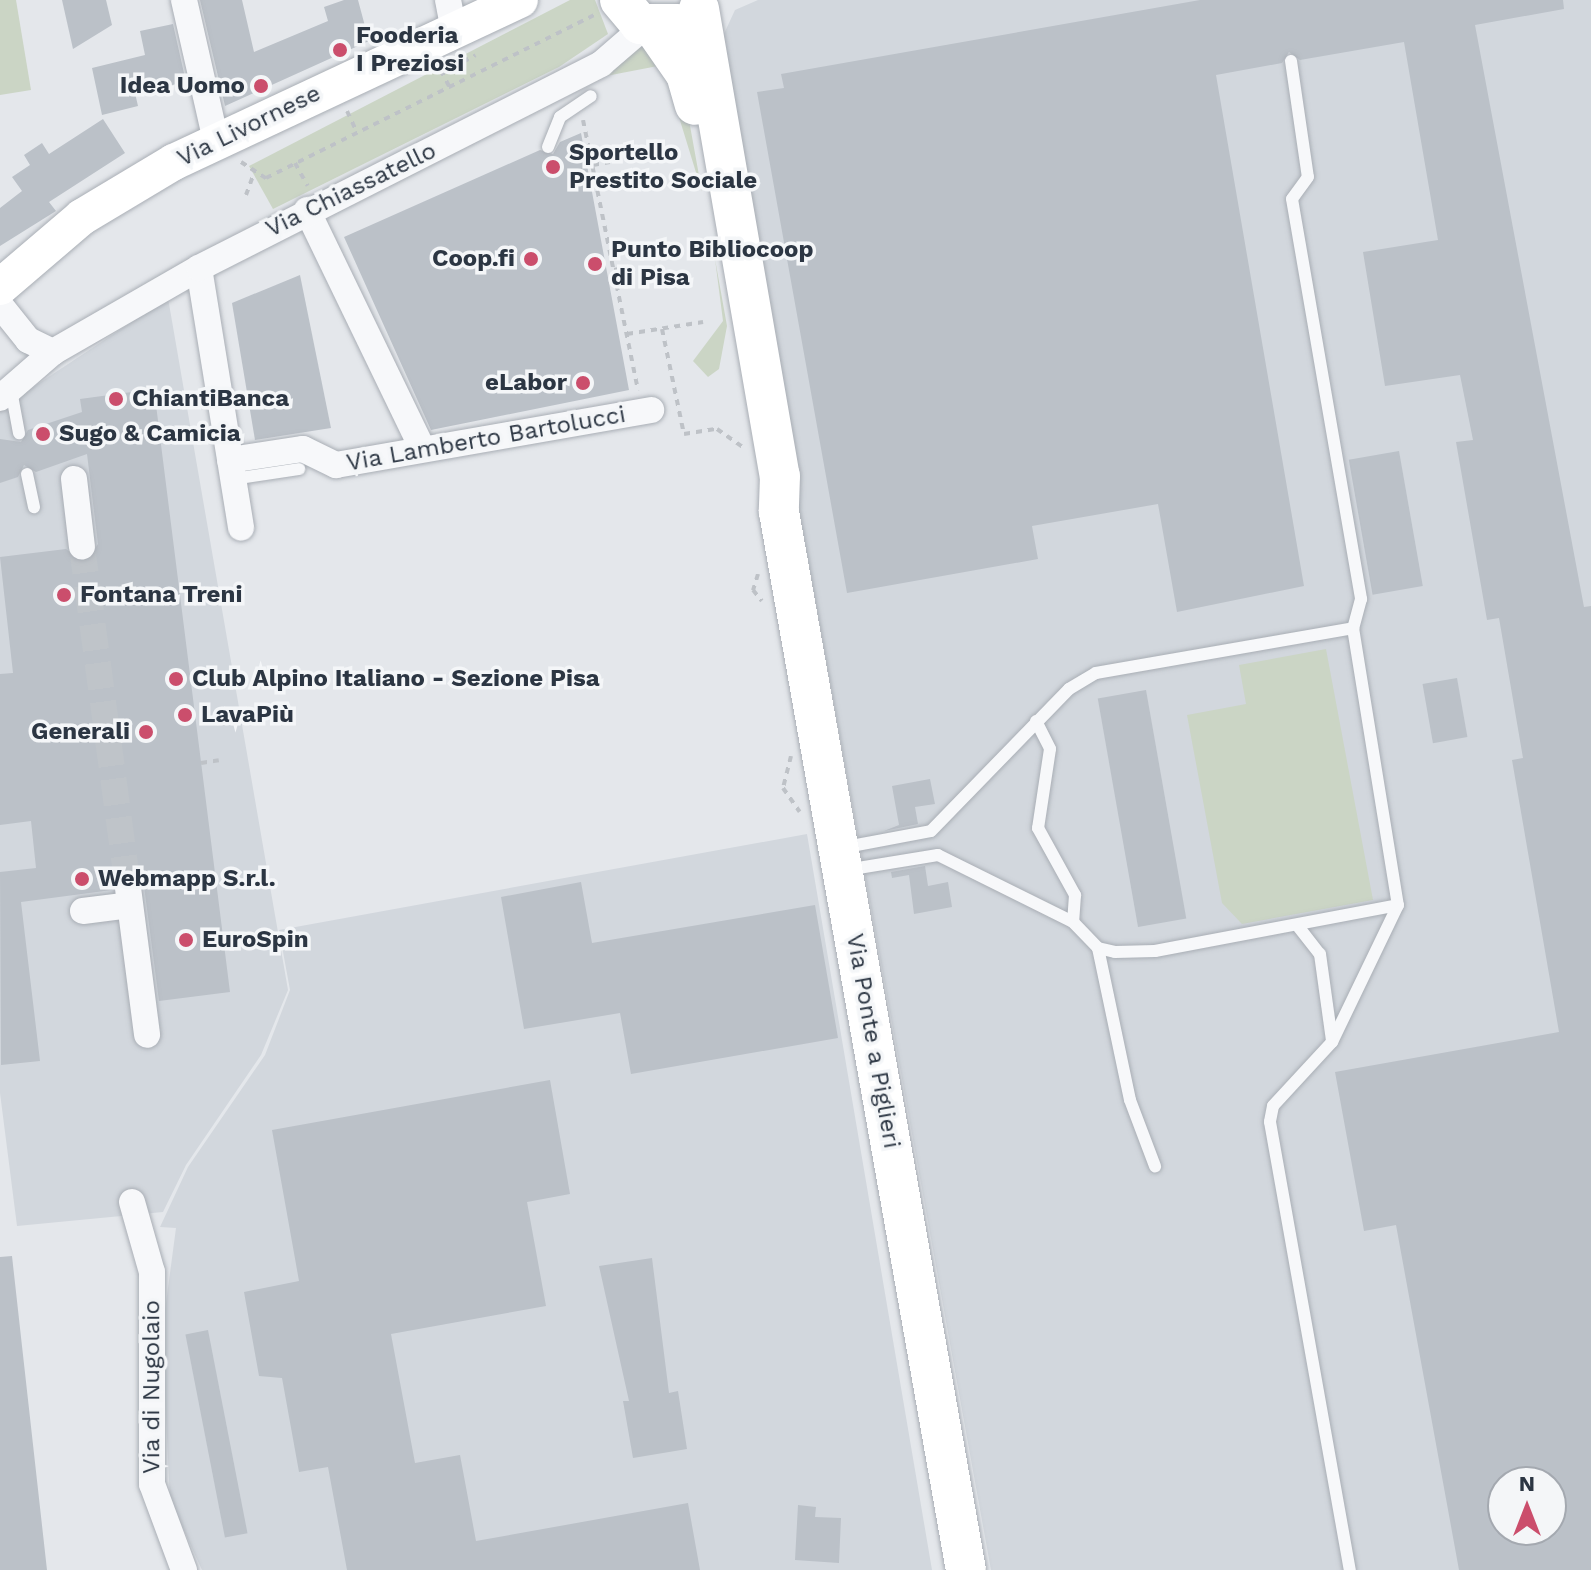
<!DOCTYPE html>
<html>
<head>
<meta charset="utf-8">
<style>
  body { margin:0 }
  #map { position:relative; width:1591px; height:1570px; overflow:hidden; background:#e4e7eb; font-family:"Work Sans",sans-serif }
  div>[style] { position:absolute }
  .built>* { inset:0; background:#d2d7dd }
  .green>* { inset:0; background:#cbd5c5 }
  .building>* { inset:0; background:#bbc1c8; transform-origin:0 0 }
  .street-tunnel>* { height:26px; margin-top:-13px; transform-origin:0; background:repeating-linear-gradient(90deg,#bfc4c9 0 26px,transparent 0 39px) }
  .path>* { height:4px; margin-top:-2px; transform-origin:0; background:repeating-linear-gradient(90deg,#bec2c7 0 6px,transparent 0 12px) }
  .roads { filter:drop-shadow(0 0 2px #a9aeb5) drop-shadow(0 0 2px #a9aeb5) }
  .lane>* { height:12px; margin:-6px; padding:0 6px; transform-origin:6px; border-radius:6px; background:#f7f8fa }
  .street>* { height:26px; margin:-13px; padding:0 13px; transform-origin:13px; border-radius:13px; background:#f7f8fa }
  .secondary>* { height:36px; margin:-18px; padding:0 18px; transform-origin:18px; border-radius:18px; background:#fff }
  .primary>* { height:40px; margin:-20px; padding:0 20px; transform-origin:20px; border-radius:20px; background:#fff }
  .dots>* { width:22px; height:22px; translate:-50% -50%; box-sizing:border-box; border:4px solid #f4f6f8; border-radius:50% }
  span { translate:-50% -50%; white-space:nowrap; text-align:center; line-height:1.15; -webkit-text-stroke:7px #f4f6f8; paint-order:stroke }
  .poi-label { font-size:24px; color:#2c3643; font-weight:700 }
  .left { translate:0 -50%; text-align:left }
  .right { translate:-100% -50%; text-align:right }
  .street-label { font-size:24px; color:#2c3643 }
  .north { position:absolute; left:1487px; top:1466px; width:80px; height:80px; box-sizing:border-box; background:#f4f6f8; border:2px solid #a4a9b0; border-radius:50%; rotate:0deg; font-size:22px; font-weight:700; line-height:32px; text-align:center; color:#2c3643 }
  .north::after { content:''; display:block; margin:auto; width:28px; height:36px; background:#cb4e6c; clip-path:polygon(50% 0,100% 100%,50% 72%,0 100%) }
</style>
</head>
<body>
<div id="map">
  <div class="built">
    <i style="clip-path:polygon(evenodd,758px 0,1591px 0,1591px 1570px,991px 1570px,796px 493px,722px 38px,735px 10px,758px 0,1503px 1482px,1551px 1482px,1551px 1530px,1503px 1530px,1503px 1482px)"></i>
    <i style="clip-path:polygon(168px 298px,288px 990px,261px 1055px,186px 1165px,163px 1212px,17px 1226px,0 1093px,0 409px)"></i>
    <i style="clip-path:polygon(807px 834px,932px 1570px,202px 1570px,170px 1500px,162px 1333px,176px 1228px,160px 1227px,188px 1167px,265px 1055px,290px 990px,279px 930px)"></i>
  </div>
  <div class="green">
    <i style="clip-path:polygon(0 0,16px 0,31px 90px,0 95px)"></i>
    <i style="clip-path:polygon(570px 0,595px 0,608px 34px,559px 67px,273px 209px,249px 166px)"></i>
    <i style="clip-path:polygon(638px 44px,665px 56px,683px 87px,702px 192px,663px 65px,606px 76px)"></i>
    <i style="clip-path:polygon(715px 259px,727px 326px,719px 369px,708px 377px,693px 361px,723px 321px)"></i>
    <i style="clip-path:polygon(1326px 649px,1373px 900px,1242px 924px,1222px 903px,1187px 715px,1246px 704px,1239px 665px)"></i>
  </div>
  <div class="building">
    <i style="clip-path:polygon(62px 0,106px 0,112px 25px,73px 49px)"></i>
    <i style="clip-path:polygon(200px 0,242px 0,254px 52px,328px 21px,324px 7px,344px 0,358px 0,369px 41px,225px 106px)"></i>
    <i style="clip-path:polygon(evenodd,1200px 0,1563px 0,1564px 9px,1475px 25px,1584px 607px,1591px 606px,1591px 1570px,1459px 1570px,1396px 1225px,1364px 1231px,1335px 1072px,1559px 1032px,1512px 760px,1523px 758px,1499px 618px,1487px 620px,1456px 442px,1473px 440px,1460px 375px,1385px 386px,1363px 252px,1438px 240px,1404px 42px,1300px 60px,1289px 52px,1282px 63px,1216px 75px,1304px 586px,1177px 612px,1158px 504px,1032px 526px,1038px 559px,847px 593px,757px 92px,784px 88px,781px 74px,1200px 0,1503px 1482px,1551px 1482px,1551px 1530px,1503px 1530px,1503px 1482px)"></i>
    <i style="clip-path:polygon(173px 24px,186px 82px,135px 93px,138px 106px,102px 115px,92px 68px,145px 55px,140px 31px)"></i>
    <i style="clip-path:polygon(103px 119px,125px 153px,49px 202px,56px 211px,0 246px,0 208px,22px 191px,12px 177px,30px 165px,24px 155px,42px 143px,49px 154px)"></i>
    <i style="clip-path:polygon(581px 133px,629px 390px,431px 430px,344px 237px,540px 150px,553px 154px,560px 142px)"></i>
    <i style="clip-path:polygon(300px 275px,331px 428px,255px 440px,232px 303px)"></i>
    <i style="clip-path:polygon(154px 389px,230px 992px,159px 1001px,144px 886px,135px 874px,119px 875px,112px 890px,21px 902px,40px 1061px,1px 1065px,0 872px,36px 868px,31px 821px,0 825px,0 674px,13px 673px,0 557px,66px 549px,85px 563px,98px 544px,87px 454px,36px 472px,24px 465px,18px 477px,0 483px,0 439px,21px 442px,28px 430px,82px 412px,80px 399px)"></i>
    <i style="left:1399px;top:451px;width:137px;height:51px;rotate:80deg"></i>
    <i style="left:1457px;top:678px;width:60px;height:35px;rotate:80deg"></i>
    <i style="left:1146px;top:690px;width:232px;height:49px;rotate:80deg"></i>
    <i style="clip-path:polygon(930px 779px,935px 804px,915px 807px,918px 824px,884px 831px,899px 825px,892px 786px)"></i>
    <i style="clip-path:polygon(925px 866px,928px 886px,948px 882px,952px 907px,914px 914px,909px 875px,892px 878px,891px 872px)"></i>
    <i style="clip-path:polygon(581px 882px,592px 943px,815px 905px,838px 1038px,631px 1074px,620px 1013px,524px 1029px,501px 897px)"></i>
    <i style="clip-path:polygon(550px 1080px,570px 1194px,527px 1202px,546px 1306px,391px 1334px,415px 1463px,460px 1455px,476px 1541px,688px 1503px,700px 1570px,347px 1570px,328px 1467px,299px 1472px,282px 1378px,259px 1376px,244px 1292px,299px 1281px,272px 1130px)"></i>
    <i style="clip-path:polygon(12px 1256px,22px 1346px,47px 1570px,0 1570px,0 1257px)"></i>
    <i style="clip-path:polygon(652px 1258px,669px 1393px,678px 1391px,687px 1449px,633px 1458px,623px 1401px,629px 1401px,599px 1266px)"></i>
    <i style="left:208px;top:1330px;width:207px;height:23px;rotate:79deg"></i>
    <i style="clip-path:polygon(798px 1505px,816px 1507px,815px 1517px,841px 1518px,839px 1563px,795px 1560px)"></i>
  </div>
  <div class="street-tunnel">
    <i style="left:82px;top:547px;width:344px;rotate:82.3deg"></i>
  </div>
  <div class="path">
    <i style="left:449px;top:86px;width:15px;rotate:-118deg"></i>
    <i style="left:442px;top:73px;width:38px;rotate:-28deg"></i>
    <i style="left:347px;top:111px;width:23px;rotate:65deg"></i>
    <i style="left:583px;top:120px;width:276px;rotate:78.5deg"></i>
    <i style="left:241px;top:162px;width:30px;rotate:33deg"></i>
    <i style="left:266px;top:178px;width:367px;rotate:-26.4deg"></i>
    <i style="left:295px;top:163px;width:26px;rotate:61deg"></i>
    <i style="left:593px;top:165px;width:17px;rotate:-10deg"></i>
    <i style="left:246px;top:195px;width:20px;rotate:-70deg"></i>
    <i style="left:614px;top:270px;width:14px;rotate:-12deg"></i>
    <i style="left:662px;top:329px;width:107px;rotate:78.2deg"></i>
    <i style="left:684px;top:434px;width:33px;rotate:-9deg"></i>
    <i style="left:717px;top:429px;width:32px;rotate:35deg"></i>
    <i style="left:627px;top:334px;width:77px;rotate:-9deg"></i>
    <i style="left:758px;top:574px;width:17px;rotate:107deg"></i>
    <i style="left:753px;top:590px;width:14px;rotate:51deg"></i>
    <i style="left:791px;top:756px;width:33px;rotate:104deg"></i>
    <i style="left:783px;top:788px;width:29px;rotate:55deg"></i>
    <i style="left:201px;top:763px;width:18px;rotate:-9deg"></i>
  </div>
  <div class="roads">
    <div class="lane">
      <i style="left:1291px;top:61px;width:117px;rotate:81.7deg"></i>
      <i style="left:1308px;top:177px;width:27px;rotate:126deg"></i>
      <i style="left:1292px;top:199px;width:406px;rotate:80.2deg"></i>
      <i style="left:1361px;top:599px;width:30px;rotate:105deg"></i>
      <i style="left:548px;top:147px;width:32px;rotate:-68deg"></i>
      <i style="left:560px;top:117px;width:37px;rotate:-34deg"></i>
      <i style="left:11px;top:390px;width:44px;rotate:79.5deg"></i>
      <i style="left:27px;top:474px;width:34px;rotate:78deg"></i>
      <i style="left:233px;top:479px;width:67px;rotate:-8.6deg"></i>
      <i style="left:1036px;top:721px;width:31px;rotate:63deg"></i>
      <i style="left:1050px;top:749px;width:80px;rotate:98.6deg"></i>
      <i style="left:1038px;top:828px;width:77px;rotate:61.1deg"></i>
      <i style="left:1075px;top:895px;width:27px;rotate:94deg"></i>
      <i style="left:846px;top:847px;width:86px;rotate:-10.7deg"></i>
      <i style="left:931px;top:831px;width:198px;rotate:-45.8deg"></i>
      <i style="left:1069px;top:689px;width:31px;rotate:-31deg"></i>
      <i style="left:1096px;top:673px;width:261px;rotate:-9.9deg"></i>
      <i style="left:1353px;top:628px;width:281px;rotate:80.8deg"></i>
      <i style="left:1398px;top:905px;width:152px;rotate:115.7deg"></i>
      <i style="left:1332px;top:1042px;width:87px;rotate:132.7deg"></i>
      <i style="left:1273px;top:1106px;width:16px;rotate:101deg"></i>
      <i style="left:1270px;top:1122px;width:455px;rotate:79.9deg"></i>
      <i style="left:846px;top:870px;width:93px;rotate:-9.3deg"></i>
      <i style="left:938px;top:855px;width:151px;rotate:26.4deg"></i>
      <i style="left:1073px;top:922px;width:36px;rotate:46deg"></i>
      <i style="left:1098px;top:948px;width:17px;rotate:13deg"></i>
      <i style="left:1115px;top:952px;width:40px;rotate:-1.4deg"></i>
      <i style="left:1155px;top:951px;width:247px;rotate:-10.7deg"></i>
      <i style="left:1297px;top:925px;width:37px;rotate:52deg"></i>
      <i style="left:1320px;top:954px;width:88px;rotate:82.1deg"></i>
      <i style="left:1098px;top:948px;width:155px;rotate:78.1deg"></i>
      <i style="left:1130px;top:1100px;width:71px;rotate:69.3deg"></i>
    </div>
    <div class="street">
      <i style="left:184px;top:0;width:145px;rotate:77.2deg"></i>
      <i style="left:448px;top:0;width:31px;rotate:79deg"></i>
      <i style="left:307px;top:210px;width:264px;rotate:64.2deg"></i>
      <i style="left:199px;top:268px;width:263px;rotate:80.8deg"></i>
      <i style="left:0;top:305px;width:45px;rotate:51.3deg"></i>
      <i style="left:28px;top:340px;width:28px;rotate:26deg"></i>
      <i style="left:0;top:398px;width:70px;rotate:-41deg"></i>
      <i style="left:53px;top:352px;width:168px;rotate:-29.9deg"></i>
      <i style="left:199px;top:268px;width:451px;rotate:-26.9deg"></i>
      <i style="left:601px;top:64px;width:58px;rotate:-40.8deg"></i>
      <i style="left:230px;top:460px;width:74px;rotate:-8.6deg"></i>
      <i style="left:303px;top:449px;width:37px;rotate:26deg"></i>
      <i style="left:336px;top:465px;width:320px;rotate:-9.9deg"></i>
      <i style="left:74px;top:479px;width:68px;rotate:83.3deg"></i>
      <i style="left:128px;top:888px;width:148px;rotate:82.6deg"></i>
      <i style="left:83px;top:911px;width:47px;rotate:-7.3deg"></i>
      <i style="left:132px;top:1202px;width:73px;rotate:74.1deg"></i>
      <i style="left:152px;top:1272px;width:212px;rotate:90deg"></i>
      <i style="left:152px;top:1484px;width:92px;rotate:69.6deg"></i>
    </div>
    <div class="secondary">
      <i style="left:0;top:287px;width:108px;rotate:-40.5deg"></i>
      <i style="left:82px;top:217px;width:107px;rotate:-30.9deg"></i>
      <i style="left:174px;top:162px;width:382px;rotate:-25.1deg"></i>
    </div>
    <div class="primary">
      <i style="left:620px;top:0;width:31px;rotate:50deg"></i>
      <i style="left:640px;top:24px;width:38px"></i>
      <i style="left:699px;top:9px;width:474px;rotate:80.2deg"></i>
      <i style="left:780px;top:476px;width:36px;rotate:92deg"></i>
      <i style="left:779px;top:512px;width:1074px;rotate:79.98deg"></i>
      <i style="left:654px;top:28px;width:56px;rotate:55.2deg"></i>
      <i style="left:686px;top:74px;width:32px;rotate:74deg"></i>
    </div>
  </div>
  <div class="dots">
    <i style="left:340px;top:50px;background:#cb4e6c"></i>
    <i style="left:261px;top:86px;background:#cb4e6c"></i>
    <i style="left:553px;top:167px;background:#cb4e6c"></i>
    <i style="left:531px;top:259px;background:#cb4e6c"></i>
    <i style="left:595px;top:264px;background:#cb4e6c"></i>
    <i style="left:583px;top:383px;background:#cb4e6c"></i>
    <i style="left:116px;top:399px;background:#cb4e6c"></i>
    <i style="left:43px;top:434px;background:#cb4e6c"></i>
    <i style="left:64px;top:595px;background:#cb4e6c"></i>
    <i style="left:176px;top:679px;background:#cb4e6c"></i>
    <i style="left:185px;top:715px;background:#cb4e6c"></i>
    <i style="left:146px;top:732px;background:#cb4e6c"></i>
    <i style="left:82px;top:879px;background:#cb4e6c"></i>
    <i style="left:186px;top:940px;background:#cb4e6c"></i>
  </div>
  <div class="poi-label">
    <span class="left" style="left:356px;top:50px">Fooderia<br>I Preziosi</span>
    <span class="right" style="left:245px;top:86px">Idea Uomo</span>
    <span class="left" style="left:569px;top:167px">Sportello<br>Prestito Sociale</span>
    <span class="left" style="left:611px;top:264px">Punto Bibliocoop<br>di Pisa</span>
    <span class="right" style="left:515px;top:259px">Coop.fi</span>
    <span class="right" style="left:567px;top:383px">eLabor</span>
    <span class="left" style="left:132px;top:399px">ChiantiBanca</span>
    <span class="left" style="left:59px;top:434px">Sugo &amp; Camicia</span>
    <span class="left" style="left:80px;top:595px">Fontana Treni</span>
    <span class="left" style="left:192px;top:679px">Club Alpino Italiano - Sezione Pisa</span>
    <span class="left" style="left:201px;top:715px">LavaPiù</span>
    <span class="right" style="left:130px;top:732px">Generali</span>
    <span class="left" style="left:98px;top:879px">Webmapp S.r.l.</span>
    <span class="left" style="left:202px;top:940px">EuroSpin</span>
  </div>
  <div class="street-label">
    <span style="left:249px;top:126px;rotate:-26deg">Via Livornese</span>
    <span style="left:351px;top:190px;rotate:-26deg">Via Chiassatello</span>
    <span style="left:486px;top:439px;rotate:-10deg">Via Lamberto Bartolucci</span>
    <span style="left:873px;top:1041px;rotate:80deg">Via Ponte a Piglieri</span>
    <span style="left:152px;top:1387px;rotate:-90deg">Via di Nugolaio</span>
  </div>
  <div class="north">N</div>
</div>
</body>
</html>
